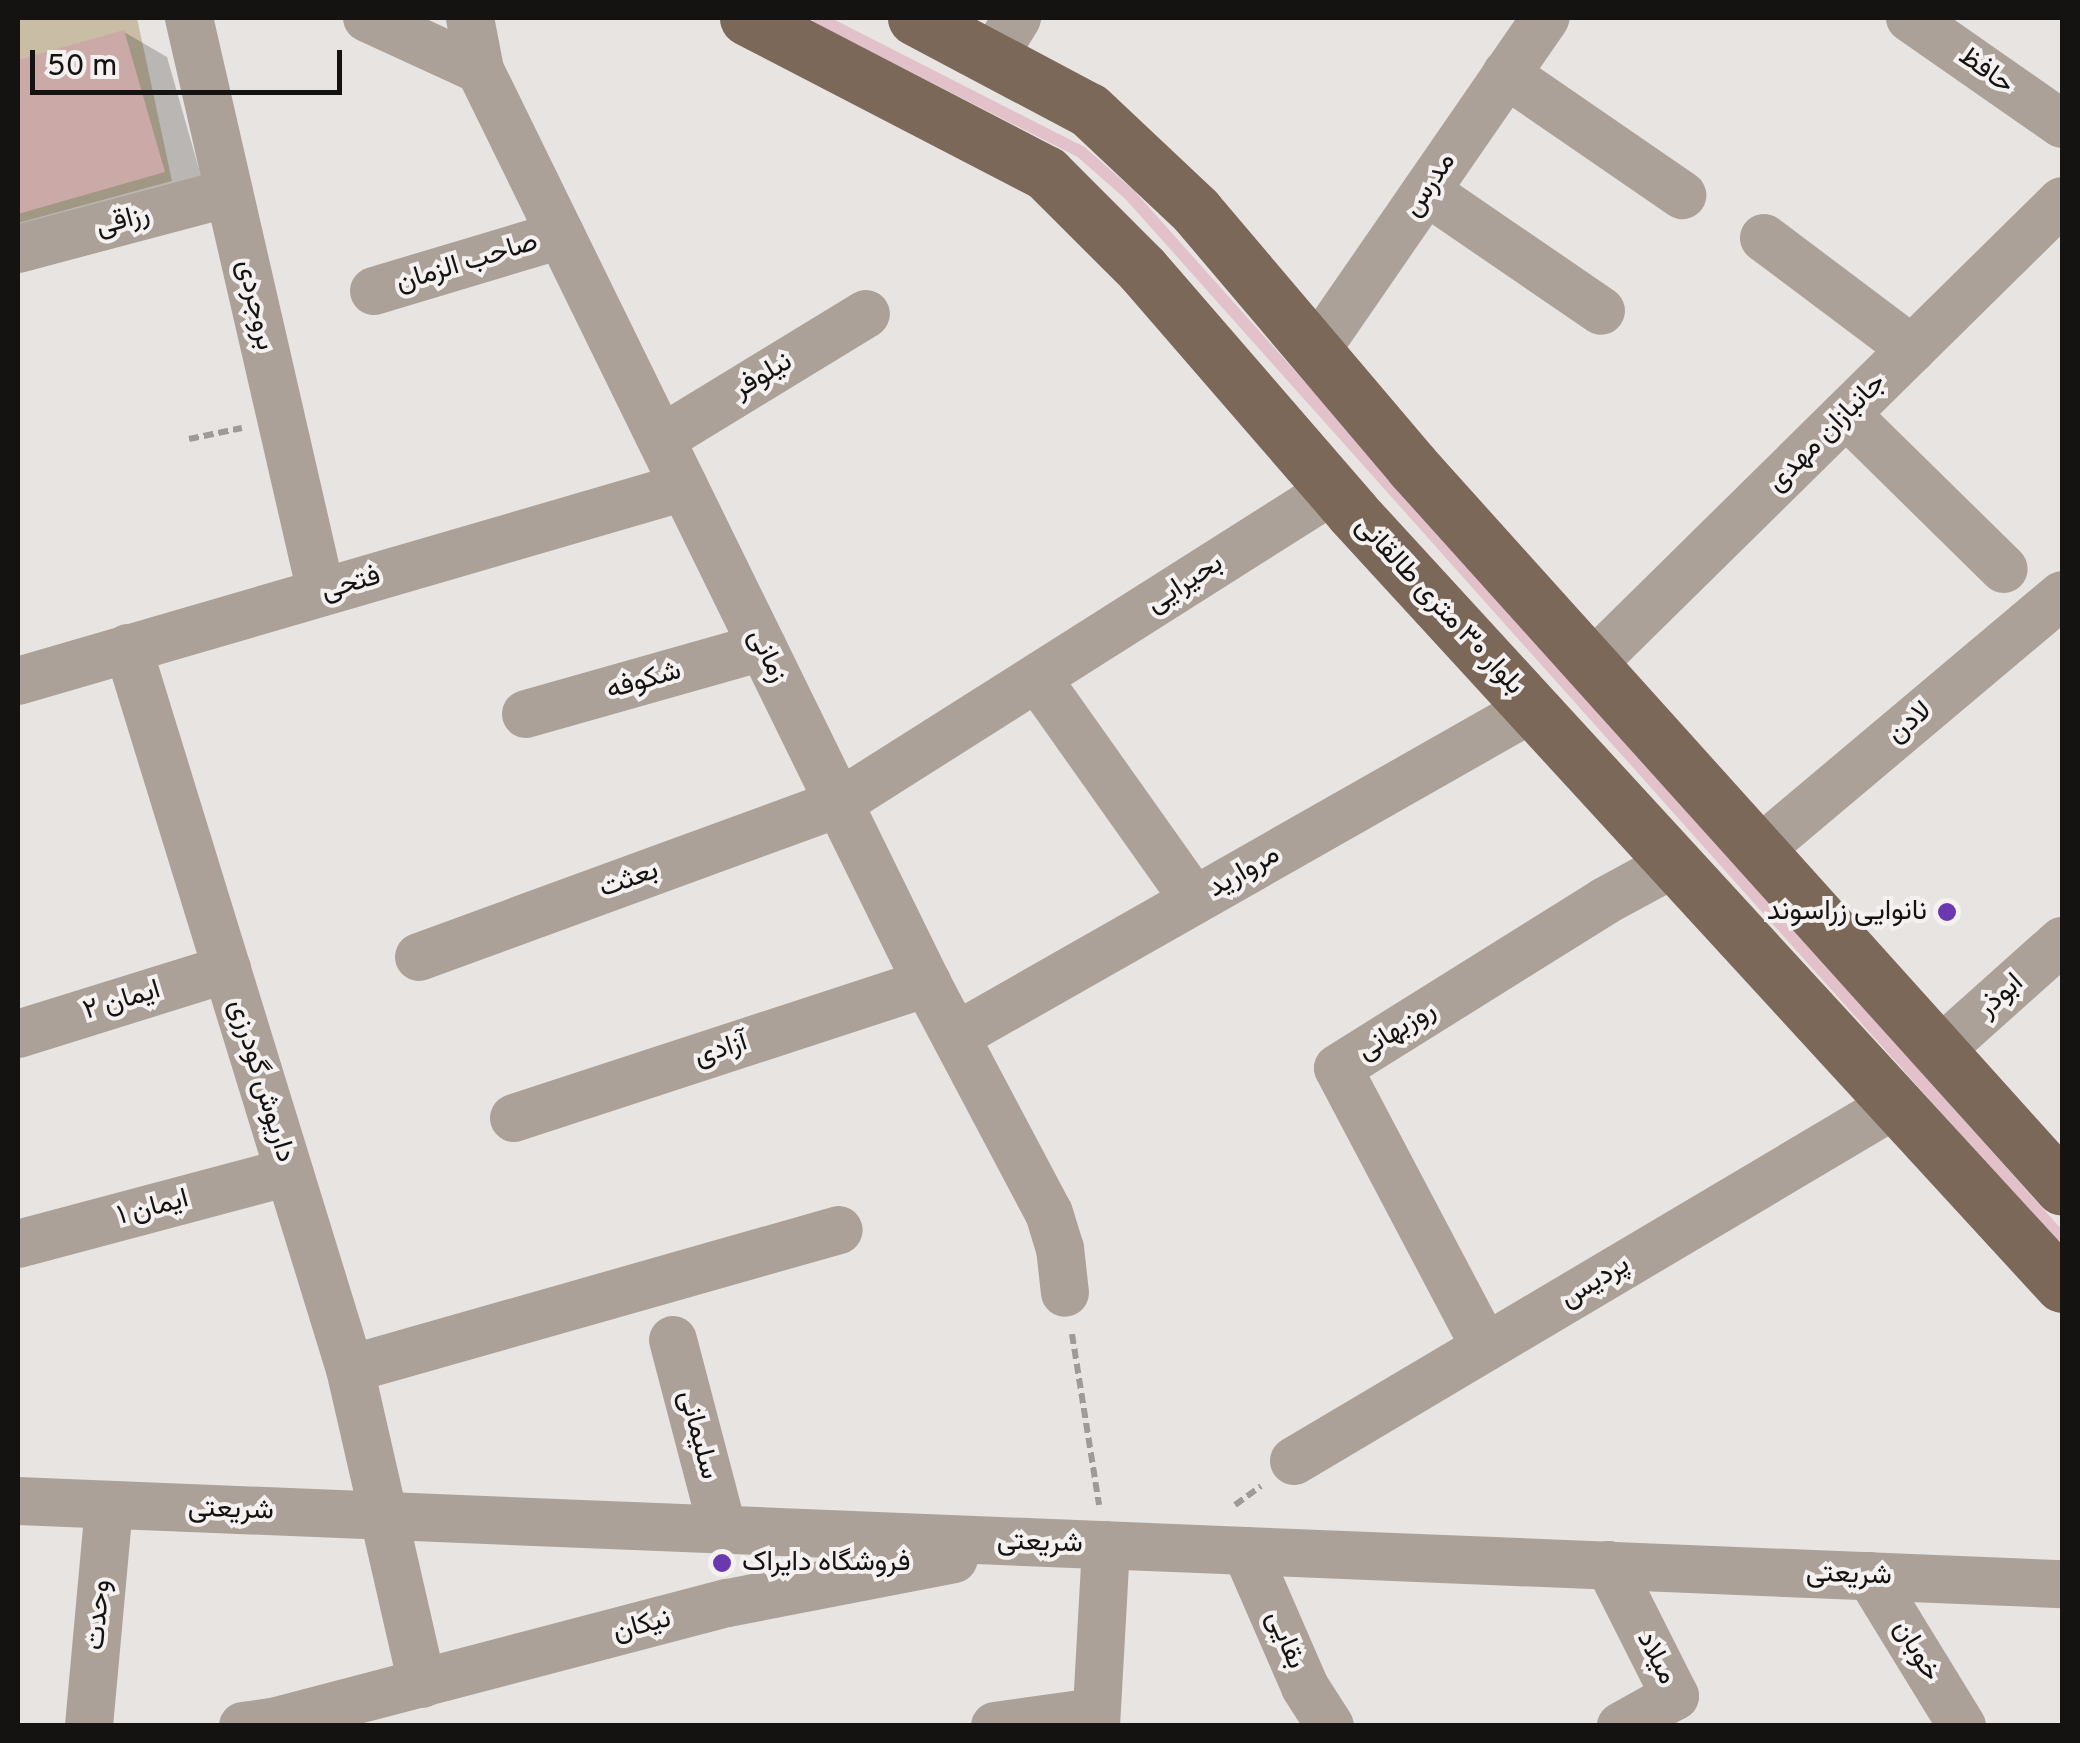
<!DOCTYPE html>
<html>
<head>
<meta charset="utf-8">
<style>
  body { margin:0 }
  #map { position:relative; width:2080px; height:1743px; overflow:hidden; background:#e8e4e2; font-family:Overpass,Vazirmatn,sans-serif }
  div>[style] { position:absolute }
  .green>* { inset:0; background:#c9bda5 }
  .shadow>* { inset:0; background:#0003 }
  .stream>* { height:12px; margin:-6px; padding:0 6px; transform-origin:6px; border-radius:6px; background:#e3c1ca }
  .building>* { inset:0; background:#cba9a7 }
  .path>* { height:6px; margin-top:-3px; transform-origin:0; background:repeating-linear-gradient(90deg,#9d9a99 0 10px,transparent 0 15px) }
  .minor>* { height:48px; margin:-24px; padding:0 24px; transform-origin:24px; border-radius:24px; background:#aca198 }
  .major>* { height:55px; margin:-27.5px; padding:0 27.5px; transform-origin:27.5px; border-radius:27.5px; background:#7b6858 }
  .dots>* { width:28px; height:28px; translate:-50% -50%; box-sizing:border-box; border:5px solid #f5f1f0; border-radius:50% }
  span { translate:-50% -50%; white-space:nowrap; text-align:center; line-height:1.15; -webkit-text-stroke:8px #f5f1f0; paint-order:stroke }
  .street-label { font-size:28px; color:#141312 }
  .poi-label { font-size:28px; color:#141312 }
  .right { translate:-100% -50%; text-align:right }
  .left { translate:0 -50%; text-align:left }
  .frame { position:absolute; inset:0; border:20px solid #141312; pointer-events:none }
  .scale { position:absolute; left:30px; top:50px; width:312px; height:45px; box-sizing:border-box; border:5px solid #141312; border-top:0; padding-left:12px; font-size:30px; line-height:35px; white-space:nowrap; color:#141312; -webkit-text-stroke:8px #f5f1f0; paint-order:stroke }
</style>
</head>
<body>
<div id="map">
  <div class="green">
    <i style="clip-path:polygon(18px 18px,137px 18px,172px 181px,18px 223px)"></i>
  </div>
  <div class="shadow">
    <i style="clip-path:polygon(124px 32px,167px 57px,207px 197px,18px 251px,18px 63px)"></i>
  </div>
  <div class="stream">
    <i style="left:818px;top:18px;width:295px;rotate:27deg"></i>
    <i style="left:1081px;top:152px;width:64px;rotate:41.2deg"></i>
    <i style="left:1129px;top:194px;width:1401px;rotate:48.24deg"></i>
  </div>
  <div class="building">
    <i style="clip-path:polygon(124px 30px,165px 172px,18px 214px,18px 60px)"></i>
  </div>
  <div class="path">
    <i style="left:189px;top:439px;width:54px;rotate:-11.7deg"></i>
    <i style="left:1072px;top:1334px;width:173px;rotate:81deg"></i>
    <i style="left:1235px;top:1505px;width:32px;rotate:-36deg"></i>
  </div>
  <div class="minor">
    <i style="left:189px;top:18px;width:589px;rotate:77.05deg"></i>
    <i style="left:367px;top:18px;width:124px;rotate:24.7deg"></i>
    <i style="left:470px;top:18px;width:53px;rotate:79.1deg"></i>
    <i style="left:480px;top:70px;width:1017px;rotate:63.91deg"></i>
    <i style="left:927px;top:983px;width:260px;rotate:62.1deg"></i>
    <i style="left:1049px;top:1213px;width:37px;rotate:73deg"></i>
    <i style="left:1060px;top:1248px;width:45px;rotate:83.7deg"></i>
    <i style="left:1910px;top:18px;width:185px;rotate:34.9deg"></i>
    <i style="left:993px;top:57px;width:46px;rotate:-58.4deg"></i>
    <i style="left:1506px;top:74px;width:214px;rotate:34.5deg"></i>
    <i style="left:1426px;top:191px;width:212px;rotate:34.4deg"></i>
    <i style="left:1764px;top:238px;width:185px;rotate:36.9deg"></i>
    <i style="left:18px;top:249px;width:218px;rotate:-14.9deg"></i>
    <i style="left:374px;top:291px;width:195px;rotate:-16.7deg"></i>
    <i style="left:1315px;top:352px;width:406px;rotate:-55.4deg"></i>
    <i style="left:1846px;top:414px;width:221px;rotate:44.5deg"></i>
    <i style="left:661px;top:439px;width:240px;rotate:-31.4deg"></i>
    <i style="left:128px;top:648px;width:754px;rotate:72.89deg"></i>
    <i style="left:350px;top:1369px;width:323px;rotate:77.1deg"></i>
    <i style="left:1591px;top:665px;width:661px;rotate:-44.57deg"></i>
    <i style="left:1037px;top:678px;width:272px;rotate:54.7deg"></i>
    <i style="left:18px;top:681px;width:694px;rotate:-16.24deg"></i>
    <i style="left:526px;top:714px;width:246px;rotate:-15.8deg"></i>
    <i style="left:1758px;top:851px;width:397px;rotate:-40.1deg"></i>
    <i style="left:419px;top:957px;width:447px;rotate:-20.1deg"></i>
    <i style="left:839px;top:803px;width:585px;rotate:-32.36deg"></i>
    <i style="left:18px;top:1034px;width:219px;rotate:-17.3deg"></i>
    <i style="left:956px;top:1036px;width:664px;rotate:-29.62deg"></i>
    <i style="left:1939px;top:1051px;width:165px;rotate:-41.8deg"></i>
    <i style="left:514px;top:1118px;width:435px;rotate:-18.1deg"></i>
    <i style="left:18px;top:1244px;width:280px;rotate:-14.9deg"></i>
    <i style="left:673px;top:1340px;width:196px;rotate:75.3deg"></i>
    <i style="left:1485px;top:1347px;width:315px;rotate:-117.8deg"></i>
    <i style="left:1338px;top:1068px;width:315px;rotate:-32deg"></i>
    <i style="left:1605px;top:901px;width:80px;rotate:-28.5deg"></i>
    <i style="left:350px;top:1369px;width:508px;rotate:-15.87deg"></i>
    <i style="left:1294px;top:1461px;width:700px;rotate:-30.67deg"></i>
    <i style="left:18px;top:1501px;width:2046px;rotate:2.33deg"></i>
    <i style="left:1246px;top:1551px;width:148px;rotate:66.5deg"></i>
    <i style="left:1305px;top:1687px;width:46px;rotate:57.3deg"></i>
    <i style="left:1609px;top:1565px;width:147px;rotate:63.3deg"></i>
    <i style="left:1675px;top:1696px;width:62px;rotate:150.9deg"></i>
    <i style="left:1870px;top:1576px;width:176px;rotate:58.5deg"></i>
    <i style="left:89px;top:1726px;width:222px;rotate:-84.8deg"></i>
    <i style="left:243px;top:1726px;width:30px;rotate:-8deg"></i>
    <i style="left:273px;top:1722px;width:470px;rotate:-14.7deg"></i>
    <i style="left:728px;top:1603px;width:230px;rotate:-11deg"></i>
    <i style="left:995px;top:1726px;width:101px;rotate:-8deg"></i>
    <i style="left:1096px;top:1726px;width:181px;rotate:-86.8deg"></i>
  </div>
  <div class="major">
    <i style="left:747px;top:18px;width:337px;rotate:27.4deg"></i>
    <i style="left:1046px;top:173px;width:136px;rotate:45deg"></i>
    <i style="left:1142px;top:269px;width:323px;rotate:49.1deg"></i>
    <i style="left:1353px;top:513px;width:1048px;rotate:47.44deg"></i>
    <i style="left:915px;top:18px;width:197px;rotate:27.9deg"></i>
    <i style="left:1089px;top:110px;width:147px;rotate:43.3deg"></i>
    <i style="left:1196px;top:211px;width:334px;rotate:49.7deg"></i>
    <i style="left:1412px;top:466px;width:971px;rotate:48deg"></i>
  </div>
  <div class="dots">
    <i style="left:1947px;top:912px;background:#6a39b0"></i>
    <i style="left:722px;top:1563px;background:#6a39b0"></i>
  </div>
  <div class="street-label">
    <span style="left:1986px;top:71px;rotate:35deg">حافظ</span>
    <span style="left:1430px;top:185px;rotate:-56deg">مدرس</span>
    <span style="left:123px;top:221px;rotate:-15deg">رزاقی</span>
    <span style="left:467px;top:263px;rotate:-17deg">صاحب الزمان</span>
    <span style="left:255px;top:305px;rotate:77deg">بروجردی</span>
    <span style="left:763px;top:376px;rotate:-31deg">نیلوفر</span>
    <span style="left:1827px;top:433px;rotate:-45deg">جانبازان مهدی</span>
    <span style="left:351px;top:584px;rotate:-16deg">فتحی</span>
    <span style="left:1185px;top:584px;rotate:-33deg">بحیرایی</span>
    <span style="left:1439px;top:606px;rotate:47deg">بلوار ۳۰ متری طالقانی</span>
    <span style="left:767px;top:656px;rotate:64deg">زمانی</span>
    <span style="left:644px;top:681px;rotate:-16deg">شکوفه</span>
    <span style="left:1910px;top:723px;rotate:-40deg">لادن</span>
    <span style="left:1244px;top:872px;rotate:-30deg">مروارید</span>
    <span style="left:629px;top:880px;rotate:-20deg">بعثت</span>
    <span style="left:2001px;top:996px;rotate:-42deg">ابوذر</span>
    <span style="left:122px;top:1001px;rotate:-17deg">ایمان ۲</span>
    <span style="left:1397px;top:1031px;rotate:-32deg">روزبهانی</span>
    <span style="left:721px;top:1050px;rotate:-18deg">آزادی</span>
    <span style="left:261px;top:1081px;rotate:73deg">داریوش گودرزی</span>
    <span style="left:153px;top:1208px;rotate:-15deg">ایمان ۱</span>
    <span style="left:1595px;top:1282px;rotate:-31deg">پردیس</span>
    <span style="left:698px;top:1435px;rotate:75deg">سلیمانی</span>
    <span style="left:231px;top:1510px;rotate:2deg">شریعتی</span>
    <span style="left:1040px;top:1543px;rotate:2deg">شریعتی</span>
    <span style="left:1849px;top:1575px;rotate:2deg">شریعتی</span>
    <span style="left:99px;top:1615px;rotate:-85deg">وحدت</span>
    <span style="left:642px;top:1626px;rotate:-15deg">نیکان</span>
    <span style="left:1285px;top:1640px;rotate:67deg">بقایی</span>
    <span style="left:1916px;top:1651px;rotate:59deg">خوبان</span>
    <span style="left:1656px;top:1658px;rotate:63deg">میلاد</span>
  </div>
  <div class="poi-label">
    <span class="right" style="left:1927px;top:912px">نانوایی زراسوند</span>
    <span class="left" style="left:742px;top:1563px">فروشگاه دایراک</span>
  </div>
  <div class="frame"></div>
  <div class="scale">50 m</div>
</div>
</body>
</html>
